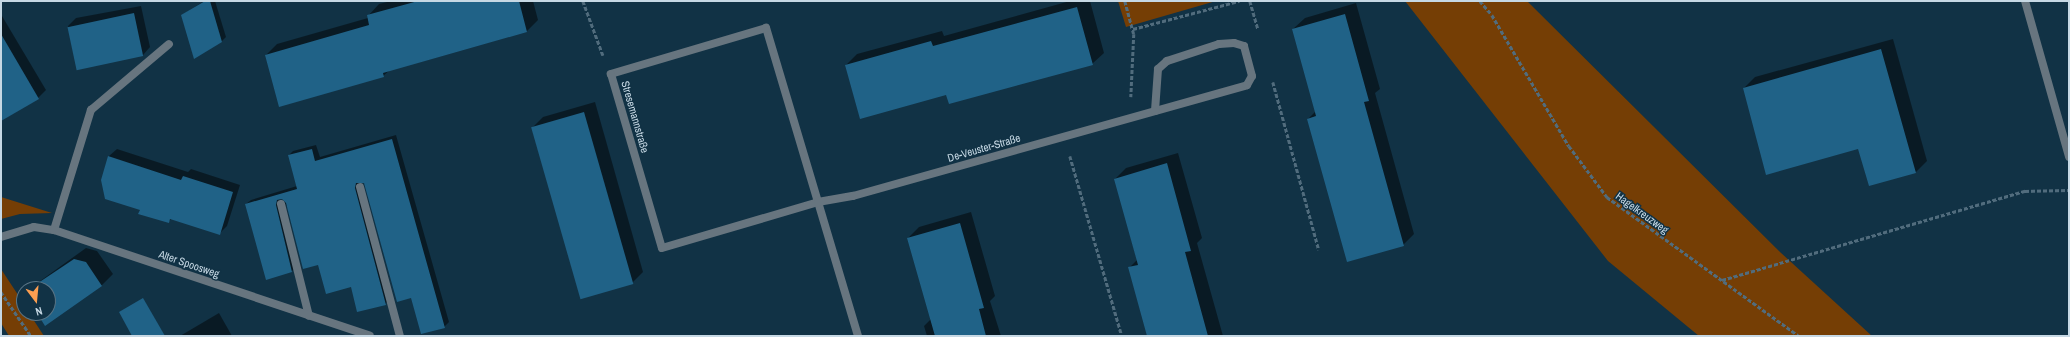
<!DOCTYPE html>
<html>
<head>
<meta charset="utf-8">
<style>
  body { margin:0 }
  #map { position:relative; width:2070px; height:337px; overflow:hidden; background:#113245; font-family:"Archivo Narrow",sans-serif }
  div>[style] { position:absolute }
  .green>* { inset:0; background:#753e05 }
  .shadow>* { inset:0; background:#0007 }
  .building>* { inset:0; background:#206287; transform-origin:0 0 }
  .path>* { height:2.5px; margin-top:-1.25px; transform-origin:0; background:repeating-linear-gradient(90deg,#516c7d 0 4px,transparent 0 6px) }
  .service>* { height:8px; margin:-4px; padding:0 4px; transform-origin:4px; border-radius:4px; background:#67757f }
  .minor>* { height:8px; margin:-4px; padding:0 4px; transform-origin:4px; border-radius:4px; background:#67757f }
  span { translate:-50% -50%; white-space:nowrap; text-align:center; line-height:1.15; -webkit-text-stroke:3px #113245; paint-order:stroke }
  .street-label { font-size:11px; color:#c6d8e4 }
  .frame { position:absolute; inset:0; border:2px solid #c6d8e4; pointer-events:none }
  .north { position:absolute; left:16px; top:281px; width:40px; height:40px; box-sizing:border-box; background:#113245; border:1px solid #597485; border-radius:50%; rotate:164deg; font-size:11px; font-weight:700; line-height:16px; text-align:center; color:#c6d8e4 }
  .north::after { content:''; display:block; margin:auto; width:14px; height:18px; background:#fb9e51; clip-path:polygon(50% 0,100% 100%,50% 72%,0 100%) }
</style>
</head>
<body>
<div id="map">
  <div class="green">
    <i style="clip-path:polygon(1118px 1px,1216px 1px,1126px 27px)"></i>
    <i style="clip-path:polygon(1405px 1px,1527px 1px,1780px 252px,1872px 336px,1699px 336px,1608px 261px)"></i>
    <i style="clip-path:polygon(1px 197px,52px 213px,20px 214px,1px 219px)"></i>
    <i style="clip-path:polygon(1px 269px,24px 304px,24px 313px,29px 313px,44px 336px,9px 336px,1px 323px)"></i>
  </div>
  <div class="shadow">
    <i style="clip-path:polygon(204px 1px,215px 1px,226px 37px,221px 42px,182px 15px)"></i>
    <i style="clip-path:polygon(391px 1px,533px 1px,538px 20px,527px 31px,390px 70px,383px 76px,266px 55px,277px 44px,368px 18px,368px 16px,379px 4px)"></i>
    <i style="clip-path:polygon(1070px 1px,1090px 1px,1104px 53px,1092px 64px,947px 94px,846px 65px,857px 54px,942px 31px,944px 36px)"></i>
    <i style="clip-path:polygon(1356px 3px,1380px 89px,1375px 93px,1414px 234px,1403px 245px,1308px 119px,1316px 111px,1293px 29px,1305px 18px)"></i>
    <i style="clip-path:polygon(141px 6px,150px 47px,143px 55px,78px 69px,68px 26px,76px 18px)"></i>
    <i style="clip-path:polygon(2px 16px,46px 90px,38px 98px,1px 120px)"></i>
    <i style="clip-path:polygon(1893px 39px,1927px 161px,1916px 172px,1859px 148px,1744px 88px,1755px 77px)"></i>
    <i style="clip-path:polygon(595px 102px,643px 272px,632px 283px,532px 128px,543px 117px)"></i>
    <i style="clip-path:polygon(396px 135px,449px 322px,444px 327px,412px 297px,366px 185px,361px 180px,359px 183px,390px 299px,385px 304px,351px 286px,319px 263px,282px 198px,280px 200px,296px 267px,292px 271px,267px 278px,246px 204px,251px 200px,297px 186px,289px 155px,293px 151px,316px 145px,320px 157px)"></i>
    <i style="clip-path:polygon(117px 149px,188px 172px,191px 169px,240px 185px,227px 226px,219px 234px,172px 218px,168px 222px,141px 210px,102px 180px,109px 156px)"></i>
    <i style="clip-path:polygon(1178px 153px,1202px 238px,1197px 243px,1223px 336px,1148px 336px,1129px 268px,1137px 260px,1115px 179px,1126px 168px)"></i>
    <i style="clip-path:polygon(971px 212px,995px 296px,990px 301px,1001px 336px,927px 336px,924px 326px,931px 319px,908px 238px,919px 227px)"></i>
    <i style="clip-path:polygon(86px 248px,97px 251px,113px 274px,102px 285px,45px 325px,38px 313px,48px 313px,48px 289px,29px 289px)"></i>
    <i style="clip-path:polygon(219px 313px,232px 336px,180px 336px)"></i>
  </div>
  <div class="building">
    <i style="clip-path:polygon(205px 1px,210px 1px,222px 42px,194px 59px,181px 15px)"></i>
    <i style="clip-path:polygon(418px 1px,519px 1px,527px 32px,383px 73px,384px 77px,279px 107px,265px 55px,369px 25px,367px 15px)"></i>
    <i style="clip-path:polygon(1077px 7px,1093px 65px,949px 104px,946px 95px,860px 119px,845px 65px,931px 41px,933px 46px)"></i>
    <i style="left:134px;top:13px;width:44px;height:68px;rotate:78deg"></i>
    <i style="clip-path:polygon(1345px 14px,1369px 101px,1364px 102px,1404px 246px,1347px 262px,1307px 119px,1316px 116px,1292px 29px)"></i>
    <i style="clip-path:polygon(1px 34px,39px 99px,1px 121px)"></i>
    <i style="clip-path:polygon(1881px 49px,1916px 173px,1869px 186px,1858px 149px,1766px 175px,1743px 88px)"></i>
    <i style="left:584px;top:112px;width:179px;height:55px;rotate:74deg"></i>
    <i style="clip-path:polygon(392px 139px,445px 328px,421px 334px,411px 298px,397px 302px,364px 183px,356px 183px,355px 188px,386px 305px,357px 312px,351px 287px,326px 294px,318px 265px,303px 269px,286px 203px,282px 199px,277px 200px,276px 205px,292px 272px,266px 280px,245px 204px,297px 189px,288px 155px,312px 149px,315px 161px)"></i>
    <i style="clip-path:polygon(108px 156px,181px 180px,183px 176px,233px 192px,220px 235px,170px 219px,169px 223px,138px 214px,140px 210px,105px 199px,101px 180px)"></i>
    <i style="clip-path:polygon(1167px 163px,1191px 251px,1185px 252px,1208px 336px,1147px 336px,1128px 267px,1138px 265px,1114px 179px)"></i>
    <i style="clip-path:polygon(960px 223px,984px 308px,979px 309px,986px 336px,935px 336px,907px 238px)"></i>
    <i style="clip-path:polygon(74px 259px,86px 262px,102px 286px,45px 326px,37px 313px,48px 313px,48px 289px,29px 289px)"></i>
    <i style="clip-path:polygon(143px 298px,165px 336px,132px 336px,119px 312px)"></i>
  </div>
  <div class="path">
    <i style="left:583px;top:1px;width:58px;rotate:69.7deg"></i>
    <i style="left:1125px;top:1px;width:34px;rotate:75deg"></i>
    <i style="left:1134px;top:34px;width:63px;rotate:92.7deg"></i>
    <i style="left:1250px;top:1px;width:29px;rotate:74deg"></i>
    <i style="left:1480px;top:1px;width:18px;rotate:49deg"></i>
    <i style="left:1492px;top:15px;width:152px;rotate:59.6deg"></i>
    <i style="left:1569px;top:146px;width:64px;rotate:53.3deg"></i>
    <i style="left:1607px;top:197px;width:237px;rotate:35.9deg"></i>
    <i style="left:1133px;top:29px;width:110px;rotate:-14.8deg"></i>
    <i style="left:1273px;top:82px;width:174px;rotate:74.7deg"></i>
    <i style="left:1070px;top:156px;width:187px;rotate:73.9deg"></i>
    <i style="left:1722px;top:280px;width:316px;rotate:-16.4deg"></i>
    <i style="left:2025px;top:191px;width:44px;rotate:-1.3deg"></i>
    <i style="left:1px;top:292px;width:53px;rotate:55.7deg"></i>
  </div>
  <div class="service">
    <i style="left:360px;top:187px;width:154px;rotate:75deg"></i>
    <i style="left:281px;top:204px;width:115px;rotate:76deg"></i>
    <i style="left:54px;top:230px;width:126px;rotate:-72.9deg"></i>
    <i style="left:91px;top:110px;width:102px;rotate:-40.2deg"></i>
  </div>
  <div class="minor">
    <i style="left:2025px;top:1px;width:162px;rotate:74.2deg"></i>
    <i style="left:1px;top:237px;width:34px;rotate:-17deg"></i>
    <i style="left:34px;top:227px;width:20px;rotate:9deg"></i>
    <i style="left:54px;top:230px;width:333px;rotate:18.5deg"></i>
    <i style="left:858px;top:336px;width:140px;rotate:-106.6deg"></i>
    <i style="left:818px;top:202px;width:182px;rotate:-106.6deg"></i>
    <i style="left:766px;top:28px;width:162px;rotate:163.5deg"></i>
    <i style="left:611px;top:74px;width:181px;rotate:73.7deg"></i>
    <i style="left:662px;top:248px;width:163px;rotate:-16.4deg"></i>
    <i style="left:818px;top:202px;width:36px;rotate:-10deg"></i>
    <i style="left:853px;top:196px;width:409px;rotate:-15.7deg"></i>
    <i style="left:1247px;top:85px;width:10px;rotate:-61deg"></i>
    <i style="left:1252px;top:76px;width:31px;rotate:-105deg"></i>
    <i style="left:1244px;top:46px;width:10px;rotate:-163deg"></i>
    <i style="left:1234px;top:43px;width:15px;rotate:176deg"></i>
    <i style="left:1219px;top:44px;width:55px;rotate:161.9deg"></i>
    <i style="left:1167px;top:61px;width:12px;rotate:138deg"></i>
    <i style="left:1158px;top:69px;width:42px;rotate:94.1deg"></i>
  </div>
  <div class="street-label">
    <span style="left:635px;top:117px;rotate:74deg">Stresemannstraße</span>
    <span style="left:984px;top:148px;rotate:-16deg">De-Veuster-Straße</span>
    <span style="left:1642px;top:213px;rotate:36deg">Hagelkreuzweg</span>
    <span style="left:189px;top:264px;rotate:19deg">Alter Spoosweg</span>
  </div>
  <div class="frame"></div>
  <div class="north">N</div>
</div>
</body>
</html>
